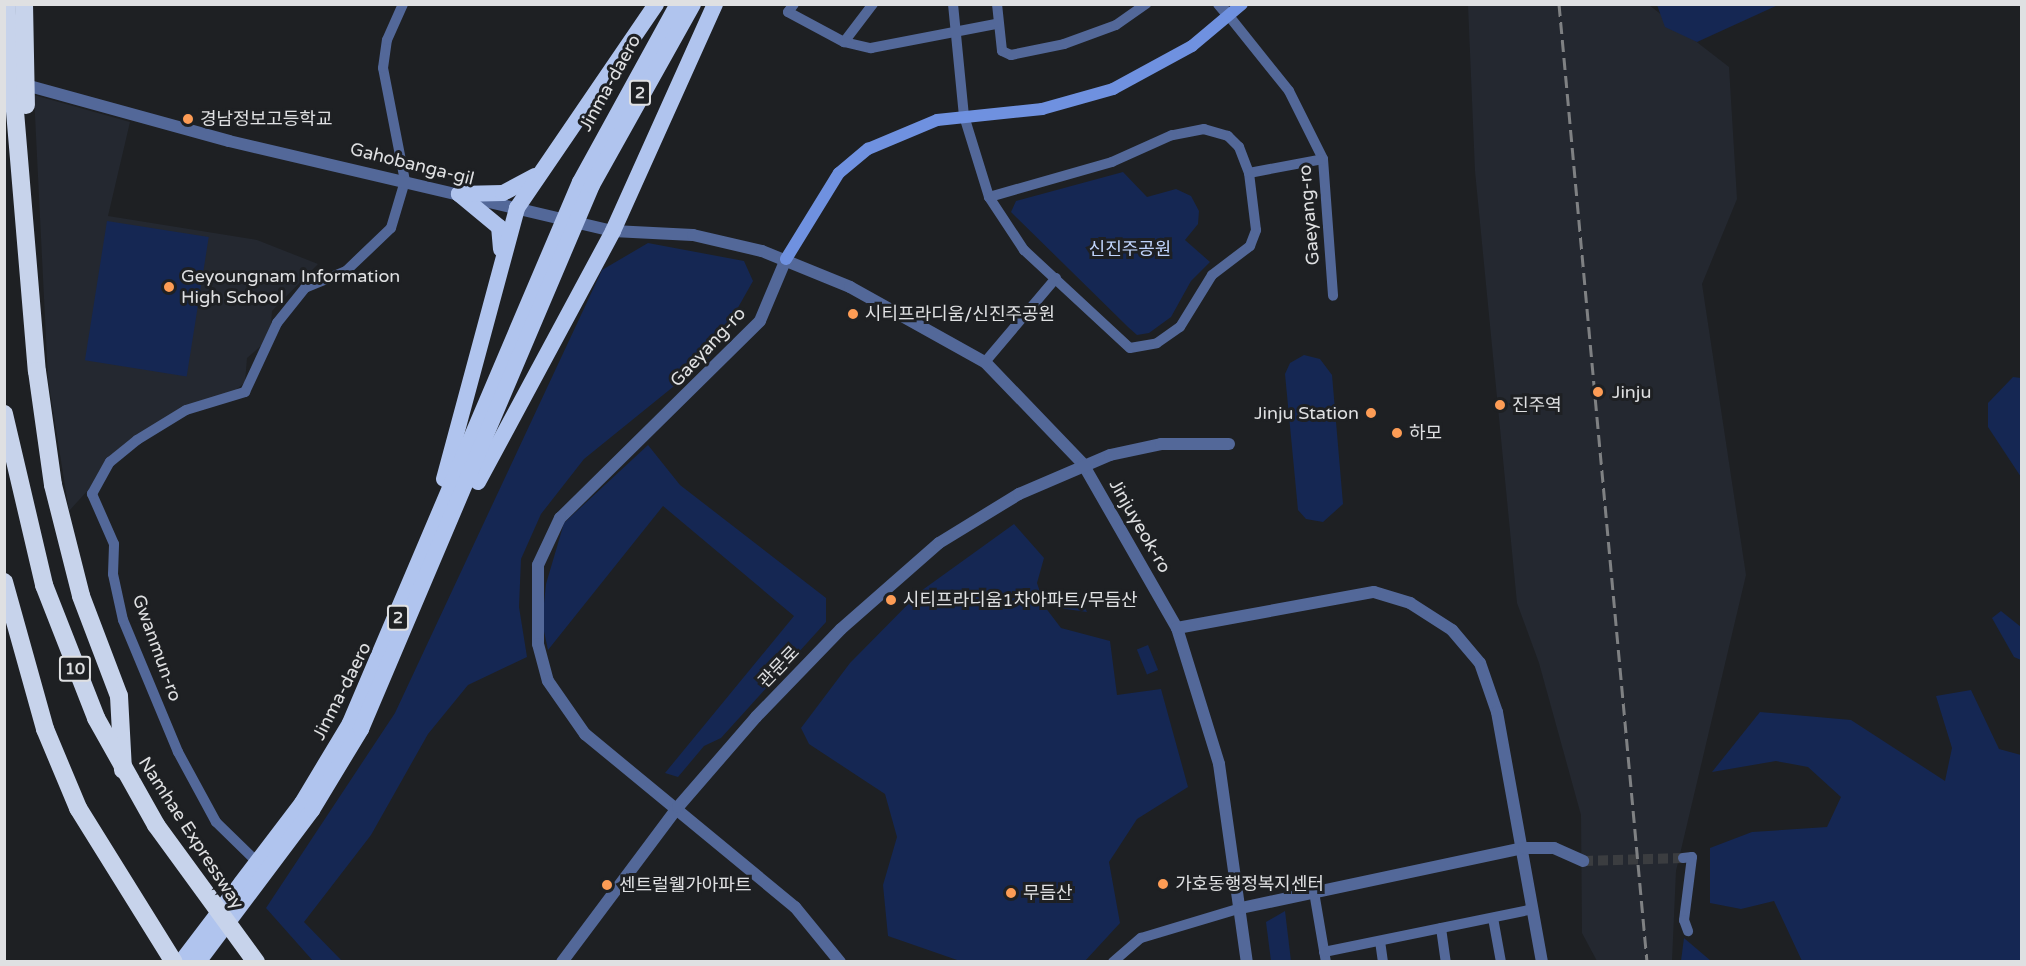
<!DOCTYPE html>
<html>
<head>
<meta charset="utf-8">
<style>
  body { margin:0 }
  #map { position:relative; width:2026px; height:966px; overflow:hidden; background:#1e2023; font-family:"Varela Round","Noto Sans KR",sans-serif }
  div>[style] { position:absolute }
  .built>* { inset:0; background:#242830 }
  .green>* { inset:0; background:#152753; transform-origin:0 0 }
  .minor-tunnel>* { height:10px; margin-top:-5px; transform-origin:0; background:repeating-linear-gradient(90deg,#3b3d40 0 10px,transparent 0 15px) }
  .minor>* { height:10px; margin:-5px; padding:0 5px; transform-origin:5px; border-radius:5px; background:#536899 }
  .tertiary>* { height:12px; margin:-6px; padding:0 6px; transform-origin:6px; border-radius:6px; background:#536899 }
  .secondary>* { height:12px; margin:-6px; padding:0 6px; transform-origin:6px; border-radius:6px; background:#6f91e0 }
  .trunk>* { height:16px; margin:-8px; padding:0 8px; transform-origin:8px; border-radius:8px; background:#b0c4ee }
  .motorway>* { height:18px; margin:-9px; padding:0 9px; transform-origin:9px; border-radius:9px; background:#c7d3eb }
  .rail>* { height:3px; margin-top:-1.5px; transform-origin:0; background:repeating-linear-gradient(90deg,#7f8183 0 12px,transparent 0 18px) }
  .dots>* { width:16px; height:16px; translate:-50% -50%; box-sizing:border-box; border:3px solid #1e2023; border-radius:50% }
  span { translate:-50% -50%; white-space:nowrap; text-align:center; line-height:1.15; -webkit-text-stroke:6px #1e2023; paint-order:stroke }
  .shield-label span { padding:2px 4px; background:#1e2023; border:2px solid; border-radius:4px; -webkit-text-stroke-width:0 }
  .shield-label { font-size:16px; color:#dfe0e2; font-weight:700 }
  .street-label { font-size:18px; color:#dfe0e2 }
  .poi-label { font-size:18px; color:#dfe0e2 }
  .left { translate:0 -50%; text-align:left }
  .right { translate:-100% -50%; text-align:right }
  .park-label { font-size:18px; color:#c1d5fd }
  .frame { position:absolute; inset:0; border:6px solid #dfe0e2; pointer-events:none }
</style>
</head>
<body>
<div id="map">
  <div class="built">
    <i style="clip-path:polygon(1468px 5px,1649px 5px,1729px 67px,1737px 199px,1702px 284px,1746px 575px,1676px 871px,1672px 961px,1597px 961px,1582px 933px,1581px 815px,1539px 663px,1517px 603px,1475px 171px)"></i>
    <i style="clip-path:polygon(34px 95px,130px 122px,108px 216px,257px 240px,318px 264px,272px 311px,270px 338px,247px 358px,245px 382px,228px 397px,138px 435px,69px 511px,48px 379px)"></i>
  </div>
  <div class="green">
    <i style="clip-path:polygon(1657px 5px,1657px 4px,1778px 5px,1697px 42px,1665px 27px)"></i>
    <i style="clip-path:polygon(1123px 172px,1147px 197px,1176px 189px,1191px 196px,1199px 211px,1198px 224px,1185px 240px,1210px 262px,1191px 281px,1171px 317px,1149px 333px,1137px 335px,1128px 327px,1011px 212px,1016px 201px)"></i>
    <i style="left:107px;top:221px;width:103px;height:141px;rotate:9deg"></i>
    <i style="clip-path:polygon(648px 243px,744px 261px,753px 281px,710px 357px,584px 459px,541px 514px,521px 559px,519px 607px,527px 657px,468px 685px,428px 734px,371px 835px,304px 922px,342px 961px,313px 961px,266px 908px,395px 713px,602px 270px)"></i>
    <i style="clip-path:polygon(1304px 355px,1320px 359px,1332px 375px,1343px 504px,1323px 522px,1306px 519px,1298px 510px,1285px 374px,1290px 363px)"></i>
    <i style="clip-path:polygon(2013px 377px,2021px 378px,2021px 477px,1988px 427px,1988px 403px)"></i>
    <i style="clip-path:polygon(648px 445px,680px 485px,826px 598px,826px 622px,721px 738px,704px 746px,678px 777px,665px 773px,794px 616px,663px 506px,548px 650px,542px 622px,546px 584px,564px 523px)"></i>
    <i style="clip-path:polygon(1014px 524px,1044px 558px,1037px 583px,1045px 607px,1061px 628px,1110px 641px,1117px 695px,1161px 689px,1188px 787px,1137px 819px,1109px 862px,1120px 923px,1085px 961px,960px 961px,888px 936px,883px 885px,897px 837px,885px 794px,809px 744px,801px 728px,850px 663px,921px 591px)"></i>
    <i style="clip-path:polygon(1053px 597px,1081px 600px,1087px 612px,1059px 608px)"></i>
    <i style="clip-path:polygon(2001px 611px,2021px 627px,2021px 660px,2014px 657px,1992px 618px)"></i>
    <i style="left:1148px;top:645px;width:27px;height:12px;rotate:68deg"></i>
    <i style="clip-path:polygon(1971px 690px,1999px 749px,2021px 755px,2021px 961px,1802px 961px,1774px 901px,1741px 909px,1710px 903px,1710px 848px,1752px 832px,1827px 827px,1841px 797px,1808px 767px,1776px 761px,1712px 772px,1760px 712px,1851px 720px,1945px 781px,1952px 748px,1936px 696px)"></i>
    <i style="clip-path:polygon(1285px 911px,1291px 961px,1271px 961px,1266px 922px)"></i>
    <i style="clip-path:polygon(1684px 938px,1711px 961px,1681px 961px)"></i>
  </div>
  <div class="minor-tunnel">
    <i style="left:1583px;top:861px;width:100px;rotate:-1.7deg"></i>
  </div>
  <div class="minor">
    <i style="left:794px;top:4px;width:10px;rotate:127deg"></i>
    <i style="left:788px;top:12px;width:64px;rotate:28.2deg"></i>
    <i style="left:844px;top:42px;width:28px;rotate:13deg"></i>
    <i style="left:871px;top:48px;width:127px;rotate:-10.9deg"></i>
    <i style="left:953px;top:4px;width:113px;rotate:84.4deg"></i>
    <i style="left:964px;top:116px;width:85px;rotate:72.8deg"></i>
    <i style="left:989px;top:197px;width:64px;rotate:56.6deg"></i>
    <i style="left:1024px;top:250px;width:144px;rotate:42.8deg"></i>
    <i style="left:1130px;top:348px;width:27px;rotate:-10deg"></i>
    <i style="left:1157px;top:343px;width:28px;rotate:-35deg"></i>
    <i style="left:1180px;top:327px;width:61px;rotate:-58.4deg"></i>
    <i style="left:1212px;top:275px;width:48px;rotate:-37.3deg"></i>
    <i style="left:1250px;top:246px;width:17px;rotate:-69deg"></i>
    <i style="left:1256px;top:230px;width:57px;rotate:-97deg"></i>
    <i style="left:1249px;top:173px;width:28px;rotate:-111deg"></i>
    <i style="left:1239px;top:147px;width:16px;rotate:-135deg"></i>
    <i style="left:1228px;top:136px;width:25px;rotate:-164deg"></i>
    <i style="left:1204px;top:129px;width:33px;rotate:169deg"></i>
    <i style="left:1172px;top:135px;width:66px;rotate:155.8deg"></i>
    <i style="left:1112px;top:162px;width:128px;rotate:164.1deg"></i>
    <i style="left:997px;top:4px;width:47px;rotate:83.9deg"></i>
    <i style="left:1002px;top:51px;width:10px;rotate:24deg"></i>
    <i style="left:1011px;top:55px;width:54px;rotate:-11.7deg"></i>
    <i style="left:1064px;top:44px;width:55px;rotate:-20.1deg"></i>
    <i style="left:1116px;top:25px;width:37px;rotate:-35deg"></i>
    <i style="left:1229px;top:16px;width:96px;rotate:51.3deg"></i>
    <i style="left:1289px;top:91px;width:76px;rotate:63.4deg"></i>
    <i style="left:1323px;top:159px;width:137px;rotate:85.8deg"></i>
    <i style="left:844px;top:42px;width:48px;rotate:-52.7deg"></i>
    <i style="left:1249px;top:173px;width:75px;rotate:-10.7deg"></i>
    <i style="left:985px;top:362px;width:110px;rotate:-49.8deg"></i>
    <i style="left:1683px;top:858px;width:9px;rotate:-6deg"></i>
    <i style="left:1692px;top:857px;width:64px;rotate:97.2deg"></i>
    <i style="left:1684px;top:920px;width:12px;rotate:70deg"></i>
    <i style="left:258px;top:863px;width:59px;rotate:-135.7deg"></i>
    <i style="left:216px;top:822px;width:80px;rotate:-118.5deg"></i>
    <i style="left:178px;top:752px;width:143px;rotate:-112.6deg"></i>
    <i style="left:123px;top:620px;width:47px;rotate:-102.3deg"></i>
    <i style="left:113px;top:574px;width:30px;rotate:-88deg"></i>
    <i style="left:114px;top:544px;width:55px;rotate:-113.7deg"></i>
    <i style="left:92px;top:494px;width:37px;rotate:-61deg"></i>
    <i style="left:110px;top:462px;width:35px;rotate:-39deg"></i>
    <i style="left:137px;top:440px;width:57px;rotate:-31.5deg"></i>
    <i style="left:186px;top:410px;width:62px;rotate:-17deg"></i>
    <i style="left:245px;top:392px;width:76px;rotate:-65.1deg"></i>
    <i style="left:277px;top:323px;width:45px;rotate:-51.3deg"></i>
    <i style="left:305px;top:288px;width:44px;rotate:-22.5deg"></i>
    <i style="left:346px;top:271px;width:62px;rotate:-43.7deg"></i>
    <i style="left:391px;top:228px;width:49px;rotate:-73.4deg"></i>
    <i style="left:405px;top:181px;width:115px;rotate:-101deg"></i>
    <i style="left:383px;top:68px;width:28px;rotate:-82deg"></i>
    <i style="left:387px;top:40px;width:39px;rotate:-66deg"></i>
    <i style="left:1314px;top:892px;width:71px;rotate:80.3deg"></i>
    <i style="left:1493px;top:918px;width:45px;rotate:79.7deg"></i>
    <i style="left:1441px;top:928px;width:34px;rotate:82deg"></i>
    <i style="left:1380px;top:941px;width:21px;rotate:82deg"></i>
    <i style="left:1324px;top:952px;width:213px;rotate:-11.6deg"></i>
    <i style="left:1113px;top:962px;width:37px;rotate:-41deg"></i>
    <i style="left:1141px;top:938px;width:104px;rotate:-16.7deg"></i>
  </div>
  <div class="tertiary">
    <i style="left:1219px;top:4px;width:16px;rotate:50deg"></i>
    <i style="left:33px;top:87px;width:203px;rotate:15.4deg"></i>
    <i style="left:229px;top:141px;width:394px;rotate:13.2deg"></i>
    <i style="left:613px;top:231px;width:80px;rotate:2.9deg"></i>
    <i style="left:693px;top:235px;width:71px;rotate:13.1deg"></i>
    <i style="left:762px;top:251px;width:95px;rotate:22.2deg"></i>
    <i style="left:850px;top:287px;width:154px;rotate:29.1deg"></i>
    <i style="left:985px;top:362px;width:141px;rotate:46.1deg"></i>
    <i style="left:1083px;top:464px;width:189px;rotate:60.2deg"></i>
    <i style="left:1177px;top:628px;width:142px;rotate:72.8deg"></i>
    <i style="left:1219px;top:764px;width:200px;rotate:82deg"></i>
    <i style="left:786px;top:259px;width:67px;rotate:112.8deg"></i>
    <i style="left:760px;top:321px;width:281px;rotate:135.4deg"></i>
    <i style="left:560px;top:518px;width:52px;rotate:115.1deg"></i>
    <i style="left:538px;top:565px;width:79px;rotate:90deg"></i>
    <i style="left:538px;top:644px;width:38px;rotate:75deg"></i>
    <i style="left:548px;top:681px;width:65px;rotate:55.1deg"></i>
    <i style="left:585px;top:734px;width:272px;rotate:39.5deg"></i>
    <i style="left:795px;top:907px;width:71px;rotate:50.7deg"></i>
    <i style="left:1177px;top:628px;width:200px;rotate:-10.4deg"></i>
    <i style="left:1374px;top:592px;width:38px;rotate:17deg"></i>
    <i style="left:1410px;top:603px;width:50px;rotate:32.7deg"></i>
    <i style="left:1452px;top:630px;width:43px;rotate:49.7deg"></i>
    <i style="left:1480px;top:663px;width:52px;rotate:70.9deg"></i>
    <i style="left:1497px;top:712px;width:254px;rotate:79.8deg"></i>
    <i style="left:1241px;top:908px;width:289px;rotate:-12deg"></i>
    <i style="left:1524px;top:848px;width:30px"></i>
    <i style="left:1554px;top:848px;width:32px;rotate:24deg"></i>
    <i style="left:562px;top:962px;width:194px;rotate:-53.2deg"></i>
    <i style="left:678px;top:807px;width:119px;rotate:-49.1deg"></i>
    <i style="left:756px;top:717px;width:122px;rotate:-46deg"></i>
    <i style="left:841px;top:629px;width:130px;rotate:-41.3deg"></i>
    <i style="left:939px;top:543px;width:94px;rotate:-31.5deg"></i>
    <i style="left:1019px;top:494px;width:99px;rotate:-23.2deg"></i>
    <i style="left:1110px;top:455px;width:52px;rotate:-12.2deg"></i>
    <i style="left:1161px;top:444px;width:68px"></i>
  </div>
  <div class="secondary">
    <i style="left:786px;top:259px;width:101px;rotate:-58.4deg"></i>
    <i style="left:839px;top:173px;width:38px;rotate:-40deg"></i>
    <i style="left:868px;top:149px;width:75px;rotate:-22.8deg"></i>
    <i style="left:937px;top:120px;width:106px;rotate:-6deg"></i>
    <i style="left:1042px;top:109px;width:74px;rotate:-15.7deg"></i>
    <i style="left:1113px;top:89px;width:90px;rotate:-28.6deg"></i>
    <i style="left:1192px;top:46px;width:65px;rotate:-40deg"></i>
  </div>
  <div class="trunk">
    <i style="left:501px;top:249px;width:22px;rotate:-95deg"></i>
    <i style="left:499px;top:227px;width:52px;rotate:-140.5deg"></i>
    <i style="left:459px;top:194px;width:44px;rotate:-1.3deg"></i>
    <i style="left:503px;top:193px;width:36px;rotate:-28deg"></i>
    <i style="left:444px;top:479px;width:281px;rotate:-74.9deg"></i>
    <i style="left:517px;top:208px;width:247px;rotate:-55.7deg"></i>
    <i style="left:478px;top:482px;width:285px;rotate:-61.7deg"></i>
    <i style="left:613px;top:231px;width:249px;rotate:-65.8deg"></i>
    <i style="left:181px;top:962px;width:200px;rotate:-52.7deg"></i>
    <i style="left:302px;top:803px;width:93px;rotate:-59deg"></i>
    <i style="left:350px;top:723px;width:588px;rotate:-66.97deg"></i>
    <i style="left:580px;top:182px;width:203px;rotate:-61.2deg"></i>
    <i style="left:198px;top:962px;width:190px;rotate:-53.1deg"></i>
    <i style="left:312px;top:810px;width:95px;rotate:-58.8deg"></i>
    <i style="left:361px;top:729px;width:591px;rotate:-66.99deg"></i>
    <i style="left:592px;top:185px;width:207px;rotate:-60.8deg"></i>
  </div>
  <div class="motorway">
    <i style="left:6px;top:4px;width:368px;rotate:85.2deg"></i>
    <i style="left:37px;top:371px;width:115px;rotate:82deg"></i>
    <i style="left:53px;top:485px;width:114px;rotate:75.8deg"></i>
    <i style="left:81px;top:596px;width:107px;rotate:69.2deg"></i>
    <i style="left:119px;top:696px;width:74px;rotate:86.9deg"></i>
    <i style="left:24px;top:4px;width:101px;rotate:88.9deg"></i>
    <i style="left:4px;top:414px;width:176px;rotate:76.8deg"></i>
    <i style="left:44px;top:585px;width:143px;rotate:68.6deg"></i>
    <i style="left:96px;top:718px;width:123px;rotate:60.7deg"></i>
    <i style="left:156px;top:825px;width:170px;rotate:53.9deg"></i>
    <i style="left:4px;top:582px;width:153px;rotate:74.4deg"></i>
    <i style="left:45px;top:729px;width:86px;rotate:67.3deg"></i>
    <i style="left:78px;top:808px;width:181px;rotate:58.1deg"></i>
  </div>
  <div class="rail">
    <i style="left:1559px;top:4px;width:962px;rotate:84.75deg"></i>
  </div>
  <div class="dots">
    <i style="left:188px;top:119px;background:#fd9c55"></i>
    <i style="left:169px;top:287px;background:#fd9c55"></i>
    <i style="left:853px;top:314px;background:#fd9c55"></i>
    <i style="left:1598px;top:392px;background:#fd9c55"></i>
    <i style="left:1500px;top:405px;background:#fd9c55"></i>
    <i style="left:1371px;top:413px;background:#fd9c55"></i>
    <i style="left:1397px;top:433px;background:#fd9c55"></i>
    <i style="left:891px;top:600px;background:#fd9c55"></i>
    <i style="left:1163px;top:884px;background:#fd9c55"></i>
    <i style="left:607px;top:885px;background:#fd9c55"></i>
    <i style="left:1011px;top:893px;background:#fd9c55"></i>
  </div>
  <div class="shield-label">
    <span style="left:640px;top:93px">2</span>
    <span style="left:398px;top:618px">2</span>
    <span style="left:75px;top:669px">10</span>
  </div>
  <div class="street-label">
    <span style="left:610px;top:83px;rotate:-61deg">Jinma-daero</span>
    <span style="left:412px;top:164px;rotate:14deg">Gahobanga-gil</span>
    <span style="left:1309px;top:215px;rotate:-95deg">Gaeyang-ro</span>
    <span style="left:708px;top:347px;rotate:-47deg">Gaeyang-ro</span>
    <span style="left:1140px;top:526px;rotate:60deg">Jinjuyeok-ro</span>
    <span style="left:157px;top:648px;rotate:70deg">Gwanmun-ro</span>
    <span style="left:779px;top:667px;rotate:-46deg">관문로</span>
    <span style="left:342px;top:691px;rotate:-63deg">Jinma-daero</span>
    <span style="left:191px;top:833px;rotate:57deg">Namhae Expressway</span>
  </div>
  <div class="poi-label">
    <span class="left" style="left:200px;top:119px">경남정보고등학교</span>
    <span class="left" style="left:181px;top:287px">Geyoungnam Information<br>High School</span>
    <span class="left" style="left:865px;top:314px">시티프라디움/신진주공원</span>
    <span class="left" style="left:1612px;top:392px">Jinju</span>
    <span class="left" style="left:1512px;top:405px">진주역</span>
    <span class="right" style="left:1359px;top:413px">Jinju Station</span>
    <span class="left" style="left:1409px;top:433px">하모</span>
    <span class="left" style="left:903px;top:600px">시티프라디움1차아파트/무듬산</span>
    <span class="left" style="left:1175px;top:884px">가호동행정복지센터</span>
    <span class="left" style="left:619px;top:885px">센트럴웰가아파트</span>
    <span class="left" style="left:1023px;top:893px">무듬산</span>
  </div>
  <div class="park-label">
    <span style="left:1130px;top:249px">신진주공원</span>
  </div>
  <div class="frame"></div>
</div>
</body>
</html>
